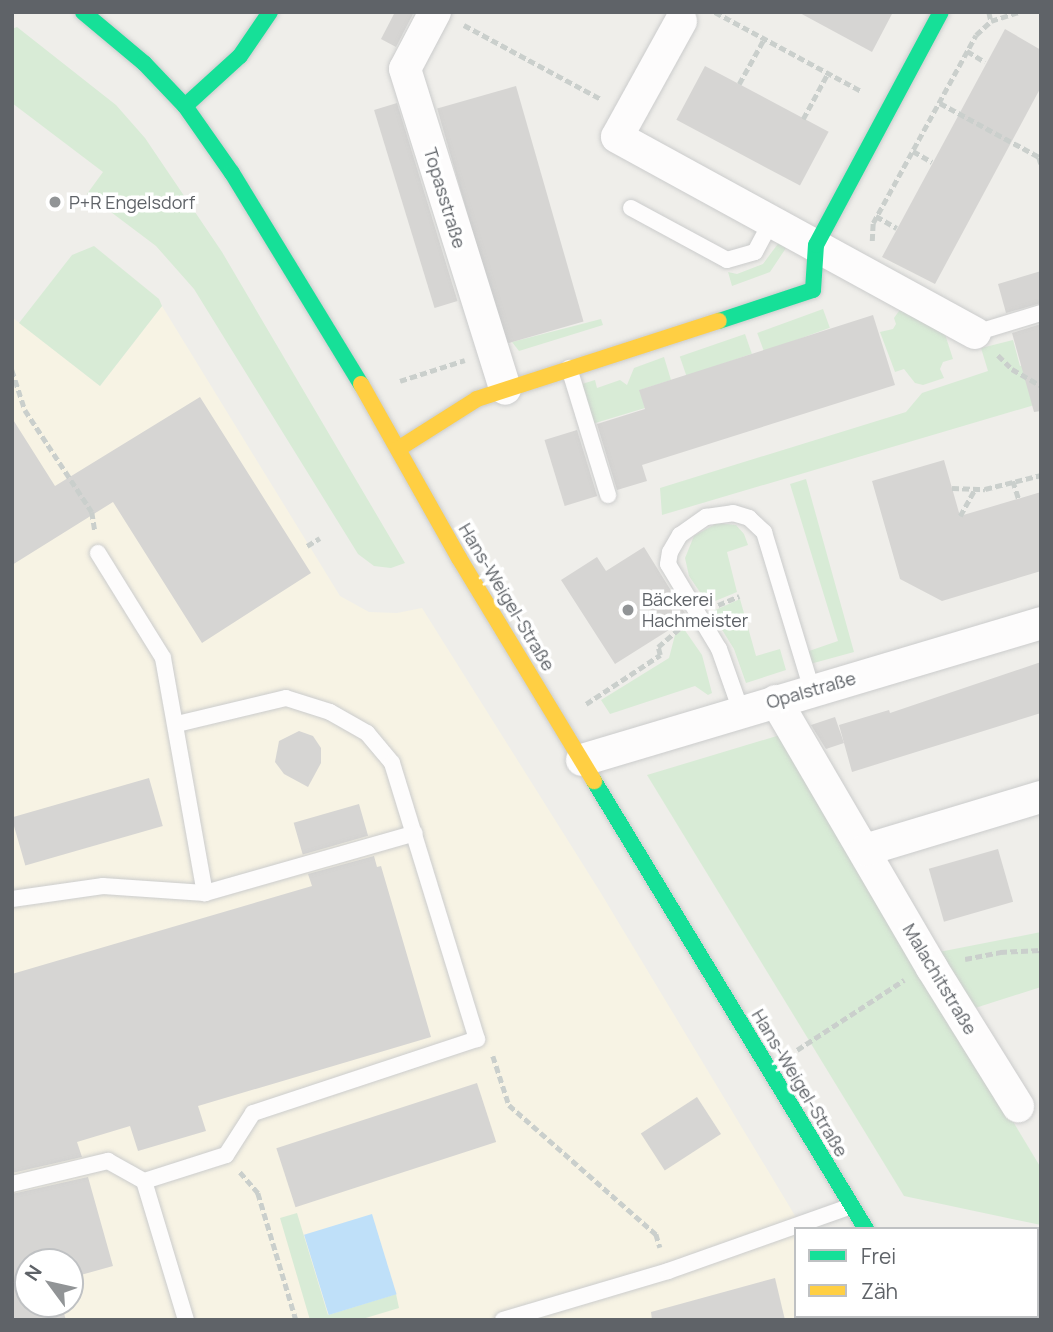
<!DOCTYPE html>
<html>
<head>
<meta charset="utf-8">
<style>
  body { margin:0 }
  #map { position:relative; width:1053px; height:1332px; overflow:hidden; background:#efeeea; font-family:Manrope,sans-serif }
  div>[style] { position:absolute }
  .commercial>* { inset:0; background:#f7f3e4 }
  .green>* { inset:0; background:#d8ebd6; transform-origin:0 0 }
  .water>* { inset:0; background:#bfe0f9; transform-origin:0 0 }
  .building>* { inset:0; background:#d6d5d3; transform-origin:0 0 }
  .path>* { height:4.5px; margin-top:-2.25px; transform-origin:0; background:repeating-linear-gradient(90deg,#cacfcc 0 7px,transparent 0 10.5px) }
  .roads { filter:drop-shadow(0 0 2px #cbcccc) drop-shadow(0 0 2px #cbcccc) }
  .lane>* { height:16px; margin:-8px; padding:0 8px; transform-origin:8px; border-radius:8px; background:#fdfcfc }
  .street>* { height:32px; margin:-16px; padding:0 16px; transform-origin:16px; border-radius:16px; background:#fdfcfc }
  .fast>* { height:16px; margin:-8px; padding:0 8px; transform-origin:8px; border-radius:8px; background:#16e098 }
  .slow>* { height:16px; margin:-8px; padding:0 8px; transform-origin:8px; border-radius:8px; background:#ffcf43 }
  .dots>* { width:19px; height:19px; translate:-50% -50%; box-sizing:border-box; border:4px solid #fff; border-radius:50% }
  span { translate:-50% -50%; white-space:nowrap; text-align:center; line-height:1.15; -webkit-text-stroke:7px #fff; paint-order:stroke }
  .street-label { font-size:18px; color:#5f6368 }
  .poi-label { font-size:18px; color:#5f6368 }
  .left { translate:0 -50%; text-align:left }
  .frame { position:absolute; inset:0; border:14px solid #5f6368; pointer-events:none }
  .legend { position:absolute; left:794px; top:1227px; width:245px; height:91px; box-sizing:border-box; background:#fff; border:2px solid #bfc1c3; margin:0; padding:9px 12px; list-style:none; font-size:21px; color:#5f6368 }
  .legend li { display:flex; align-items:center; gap:14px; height:35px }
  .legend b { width:35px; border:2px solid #bfc1c3 }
  .north { position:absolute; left:14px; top:1248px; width:70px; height:70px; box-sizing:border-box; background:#fff; border:2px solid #bfc1c3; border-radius:50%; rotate:303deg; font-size:19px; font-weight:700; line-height:28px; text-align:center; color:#5f6368 }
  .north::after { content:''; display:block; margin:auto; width:24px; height:32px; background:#919496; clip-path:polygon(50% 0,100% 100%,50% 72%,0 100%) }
</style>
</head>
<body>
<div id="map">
  <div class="commercial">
    <i style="clip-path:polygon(evenodd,162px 306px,340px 596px,369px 612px,397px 613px,422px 608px,599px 890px,803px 1229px,796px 1229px,796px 1316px,858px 1316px,860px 1320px,12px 1320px,12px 317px,100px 386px,162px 306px,28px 1262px,70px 1262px,70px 1304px,28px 1304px,28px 1262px)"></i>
  </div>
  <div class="green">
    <i style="clip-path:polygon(17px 27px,116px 105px,145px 138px,222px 252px,405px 563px,391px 568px,374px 566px,358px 554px,194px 289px,156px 246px,87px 194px,103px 172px,12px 103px,12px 29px)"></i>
    <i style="clip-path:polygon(780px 241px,784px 242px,786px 248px,770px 272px,732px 286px,728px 272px,737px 274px,763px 264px)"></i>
    <i style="clip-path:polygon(94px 246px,159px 299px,162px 306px,100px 386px,19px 323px,72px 255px)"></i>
    <i style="clip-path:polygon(901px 308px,944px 331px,953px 359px,943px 362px,940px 369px,944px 378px,923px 385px,915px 383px,904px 369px,895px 372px,880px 332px,893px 329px,896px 324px,894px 318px)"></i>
    <i style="left:823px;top:309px;width:20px;height:70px;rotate:70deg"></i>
    <i style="clip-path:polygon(601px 319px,603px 325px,519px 351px,512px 342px)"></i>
    <i style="left:745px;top:334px;width:21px;height:69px;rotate:71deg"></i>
    <i style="clip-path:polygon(1013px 340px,1020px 366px,1041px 360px,1041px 403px,662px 515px,660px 488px,906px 412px,922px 393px,988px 371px,981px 348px)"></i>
    <i style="clip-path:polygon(664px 357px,671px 380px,640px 390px,645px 408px,592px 424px,582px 384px,595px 380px,597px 388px,620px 380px,627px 385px,634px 368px)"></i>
    <i style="clip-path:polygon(806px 479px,854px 652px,810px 664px,809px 651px,838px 641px,790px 484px)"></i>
    <i style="clip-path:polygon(717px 523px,736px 525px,744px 534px,748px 545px,727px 552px,737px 592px,708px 604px,689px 576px,685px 558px,694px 536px)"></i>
    <i style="clip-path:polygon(740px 599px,756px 656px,780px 649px,786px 670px,746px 683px,734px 649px,711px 612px)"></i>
    <i style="clip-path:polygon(684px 629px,702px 655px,712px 693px,708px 695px,695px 686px,610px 714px,601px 700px,669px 658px,675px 635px)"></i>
    <i style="clip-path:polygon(780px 735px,1041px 1168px,1041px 1225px,904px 1196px,647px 775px)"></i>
    <i style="clip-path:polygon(1041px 932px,1041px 987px,972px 1009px,939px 952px)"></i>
    <i style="clip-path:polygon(297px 1213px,328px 1315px,396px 1294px,399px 1308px,359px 1320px,310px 1320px,280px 1218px)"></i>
  </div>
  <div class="water">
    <i style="left:372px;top:1214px;width:84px;height:71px;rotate:73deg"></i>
  </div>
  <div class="building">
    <i style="clip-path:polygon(395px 12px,414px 12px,396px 47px,381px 39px)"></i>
    <i style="clip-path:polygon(798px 12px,893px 12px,872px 52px)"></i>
    <i style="clip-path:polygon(1005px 29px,1041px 50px,1041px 87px,935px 284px,882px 257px)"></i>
    <i style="left:705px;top:66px;width:140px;height:61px;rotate:28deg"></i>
    <i style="left:516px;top:86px;width:245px;height:82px;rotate:74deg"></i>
    <i style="left:397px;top:103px;width:207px;height:24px;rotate:73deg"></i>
    <i style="clip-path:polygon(1041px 271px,1041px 303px,1006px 313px,998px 284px)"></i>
    <i style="clip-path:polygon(873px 315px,895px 385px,642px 465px,647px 481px,617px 490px,597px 424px,645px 409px,639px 390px)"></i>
    <i style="clip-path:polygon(1041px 324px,1041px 411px,1034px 412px,1012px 333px)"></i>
    <i style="clip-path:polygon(200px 397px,311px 573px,202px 643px,113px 502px,12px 565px,12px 418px,55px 486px)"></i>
    <i style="left:577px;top:430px;width:69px;height:34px;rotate:73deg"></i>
    <i style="clip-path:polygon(944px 460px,960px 516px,1041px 492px,1041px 571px,942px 601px,900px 579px,872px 481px)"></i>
    <i style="clip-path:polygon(644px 547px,688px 618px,615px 664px,561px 580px,597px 557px,606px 571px)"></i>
    <i style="clip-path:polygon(1041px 662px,1041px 713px,852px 772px,839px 725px,889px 710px,890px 713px)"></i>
    <i style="clip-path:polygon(835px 717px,844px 743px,826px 749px,811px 725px)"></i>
    <i style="clip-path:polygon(299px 731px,313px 736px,321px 748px,321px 763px,308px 787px,284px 774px,275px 762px,279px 741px)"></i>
    <i style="left:149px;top:778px;width:50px;height:143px;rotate:74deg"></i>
    <i style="left:359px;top:804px;width:33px;height:68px;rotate:74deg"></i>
    <i style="left:998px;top:849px;width:55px;height:72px;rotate:74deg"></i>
    <i style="clip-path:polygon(374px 856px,377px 867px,381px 866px,431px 1037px,198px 1106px,206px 1131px,138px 1151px,130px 1126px,77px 1142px,82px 1157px,12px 1173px,12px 974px,312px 886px,308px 874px)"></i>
    <i style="left:477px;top:1083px;width:62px;height:211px;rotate:72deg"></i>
    <i style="left:697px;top:1097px;width:44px;height:67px;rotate:57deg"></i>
    <i style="clip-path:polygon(88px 1177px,113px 1266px,70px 1278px,70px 1262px,28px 1262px,28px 1304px,61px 1304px,66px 1320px,12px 1320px,12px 1194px)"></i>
    <i style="clip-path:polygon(775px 1278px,785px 1320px,652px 1320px,651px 1312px)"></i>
  </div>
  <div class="path">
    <i style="left:715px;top:12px;width:166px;rotate:28.4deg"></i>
    <i style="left:989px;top:12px;width:9px;rotate:77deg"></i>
    <i style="left:464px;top:25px;width:156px;rotate:28.4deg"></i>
    <i style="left:967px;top:51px;width:21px;rotate:31deg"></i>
    <i style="left:739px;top:84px;width:51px;rotate:-60.9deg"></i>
    <i style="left:940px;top:103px;width:113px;rotate:28.6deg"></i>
    <i style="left:1039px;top:157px;width:7px;rotate:74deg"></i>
    <i style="left:803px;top:119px;width:52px;rotate:-61.5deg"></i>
    <i style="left:913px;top:151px;width:22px;rotate:30deg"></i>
    <i style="left:876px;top:216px;width:24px;rotate:30deg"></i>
    <i style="left:872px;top:241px;width:18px;rotate:-87deg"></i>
    <i style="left:873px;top:223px;width:214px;rotate:-61.3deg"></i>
    <i style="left:976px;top:35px;width:21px;rotate:-43deg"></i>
    <i style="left:991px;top:21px;width:29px;rotate:-18deg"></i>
    <i style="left:998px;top:355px;width:20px;rotate:45deg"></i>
    <i style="left:1012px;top:369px;width:34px;rotate:30deg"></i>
    <i style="left:12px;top:370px;width:42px;rotate:72deg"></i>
    <i style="left:25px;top:410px;width:122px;rotate:56.7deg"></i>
    <i style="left:92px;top:512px;width:20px;rotate:81deg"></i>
    <i style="left:400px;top:381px;width:68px;rotate:-17.9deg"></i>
    <i style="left:1013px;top:481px;width:19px;rotate:72deg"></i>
    <i style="left:952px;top:488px;width:33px;rotate:2deg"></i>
    <i style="left:985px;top:489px;width:58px;rotate:-14deg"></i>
    <i style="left:960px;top:516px;width:31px;rotate:-61deg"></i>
    <i style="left:307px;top:546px;width:15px;rotate:-32deg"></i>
    <i style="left:718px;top:605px;width:23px;rotate:-23deg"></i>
    <i style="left:586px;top:704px;width:89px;rotate:-33.5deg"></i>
    <i style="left:660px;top:655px;width:8px;rotate:-104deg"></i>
    <i style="left:658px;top:647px;width:28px;rotate:-41deg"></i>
    <i style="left:965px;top:959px;width:36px;rotate:-11deg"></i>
    <i style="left:1000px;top:952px;width:41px;rotate:-2.8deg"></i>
    <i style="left:797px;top:1050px;width:128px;rotate:-33.2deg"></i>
    <i style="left:493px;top:1056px;width:52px;rotate:71.9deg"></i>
    <i style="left:509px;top:1105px;width:196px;rotate:41.3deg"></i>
    <i style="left:656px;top:1234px;width:14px;rotate:73deg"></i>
    <i style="left:240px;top:1172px;width:28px;rotate:49deg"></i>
    <i style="left:258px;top:1193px;width:133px;rotate:73.3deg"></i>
  </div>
  <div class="roads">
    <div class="lane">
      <i style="left:631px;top:208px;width:109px;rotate:28.4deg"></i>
      <i style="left:727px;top:260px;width:29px;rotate:-16deg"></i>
      <i style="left:755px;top:252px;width:34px;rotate:-62deg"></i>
      <i style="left:975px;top:333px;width:69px;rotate:-16.9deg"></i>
      <i style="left:569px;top:368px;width:133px;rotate:72.9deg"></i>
      <i style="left:98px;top:553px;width:123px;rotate:58.2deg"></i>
      <i style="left:163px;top:658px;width:239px;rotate:79.9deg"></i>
      <i style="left:741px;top:711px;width:66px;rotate:-109.5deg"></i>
      <i style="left:719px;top:649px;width:99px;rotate:-121deg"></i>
      <i style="left:668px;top:564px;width:12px;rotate:-81deg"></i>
      <i style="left:670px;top:552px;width:20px;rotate:-60deg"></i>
      <i style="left:680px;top:535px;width:32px;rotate:-35deg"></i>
      <i style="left:706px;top:517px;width:27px;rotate:-8deg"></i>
      <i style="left:733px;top:513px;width:17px;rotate:17deg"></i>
      <i style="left:749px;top:518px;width:21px;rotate:43deg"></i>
      <i style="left:764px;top:532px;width:165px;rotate:73.1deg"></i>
      <i style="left:177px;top:724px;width:112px;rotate:-13.4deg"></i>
      <i style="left:286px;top:698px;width:46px;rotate:17.7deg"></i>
      <i style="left:330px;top:712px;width:43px;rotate:29.6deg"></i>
      <i style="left:367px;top:733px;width:39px;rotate:50deg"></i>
      <i style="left:392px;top:763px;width:289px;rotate:72.9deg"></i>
      <i style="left:477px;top:1039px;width:236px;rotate:161.7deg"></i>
      <i style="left:253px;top:1113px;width:50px;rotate:122.7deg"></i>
      <i style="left:226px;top:1155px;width:86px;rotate:162.4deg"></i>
      <i style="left:144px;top:1181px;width:145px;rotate:73.2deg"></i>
      <i style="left:12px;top:899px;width:92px;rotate:-8.1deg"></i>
      <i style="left:103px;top:886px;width:102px;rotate:3.9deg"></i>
      <i style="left:205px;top:893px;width:218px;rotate:-15.9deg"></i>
      <i style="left:12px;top:1184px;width:99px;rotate:-13.5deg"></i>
      <i style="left:108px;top:1161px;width:41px;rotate:29.1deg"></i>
      <i style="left:503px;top:1320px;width:172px;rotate:-16.5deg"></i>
      <i style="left:668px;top:1271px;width:195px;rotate:-19.5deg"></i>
    </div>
    <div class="street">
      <i style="left:435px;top:12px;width:64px;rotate:117.8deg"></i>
      <i style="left:405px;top:69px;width:335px;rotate:72.6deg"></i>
      <i style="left:681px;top:21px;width:132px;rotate:118.9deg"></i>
      <i style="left:617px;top:137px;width:408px;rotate:28.7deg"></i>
      <i style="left:776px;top:701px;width:309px;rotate:59.7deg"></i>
      <i style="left:932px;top:968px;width:163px;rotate:58.1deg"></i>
      <i style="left:582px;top:760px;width:479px;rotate:-16.6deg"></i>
      <i style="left:865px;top:850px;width:184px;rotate:-16.8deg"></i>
    </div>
    <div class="fast">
      <i style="left:83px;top:12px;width:80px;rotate:39.9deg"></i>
      <i style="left:144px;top:63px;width:59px;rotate:46.4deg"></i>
      <i style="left:185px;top:106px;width:82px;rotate:55deg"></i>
      <i style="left:232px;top:173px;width:247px;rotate:58.6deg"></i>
      <i style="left:185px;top:106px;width:74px;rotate:-42.3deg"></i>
      <i style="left:240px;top:56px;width:53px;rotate:-55.7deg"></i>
      <i style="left:719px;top:321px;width:99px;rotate:-18.3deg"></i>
      <i style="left:813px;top:290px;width:45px;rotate:-86.2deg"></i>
      <i style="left:816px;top:245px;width:264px;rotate:-61.8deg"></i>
      <i style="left:594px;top:781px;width:524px;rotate:58.74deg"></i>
      <i style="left:920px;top:1316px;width:4px;rotate:63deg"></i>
    </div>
    <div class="slow">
      <i style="left:361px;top:384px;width:200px;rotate:60.6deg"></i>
      <i style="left:459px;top:558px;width:261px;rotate:58.8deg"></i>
      <i style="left:398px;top:449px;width:93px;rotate:-32.3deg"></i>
      <i style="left:477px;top:399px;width:254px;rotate:-17.9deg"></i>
    </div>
  </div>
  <div class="dots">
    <i style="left:55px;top:202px;background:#919496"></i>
    <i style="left:628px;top:610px;background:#919496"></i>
  </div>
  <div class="street-label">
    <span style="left:445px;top:198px;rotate:73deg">Topasstraße</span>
    <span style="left:507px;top:597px;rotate:59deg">Hans-Weigel-Straße</span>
    <span style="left:811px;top:690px;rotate:-16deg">Opalstraße</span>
    <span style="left:940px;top:979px;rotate:59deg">Malachitstraße</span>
    <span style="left:800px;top:1083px;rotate:59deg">Hans-Weigel-Straße</span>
  </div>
  <div class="poi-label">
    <span class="left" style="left:69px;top:202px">P+R Engelsdorf</span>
    <span class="left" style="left:642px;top:610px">Bäckerei<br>Hachmeister</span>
  </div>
  <div class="frame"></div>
  <ul class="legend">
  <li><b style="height:9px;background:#16e098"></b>Frei</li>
  <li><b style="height:9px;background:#ffcf43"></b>Zäh</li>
  </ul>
  <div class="north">N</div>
</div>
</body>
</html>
